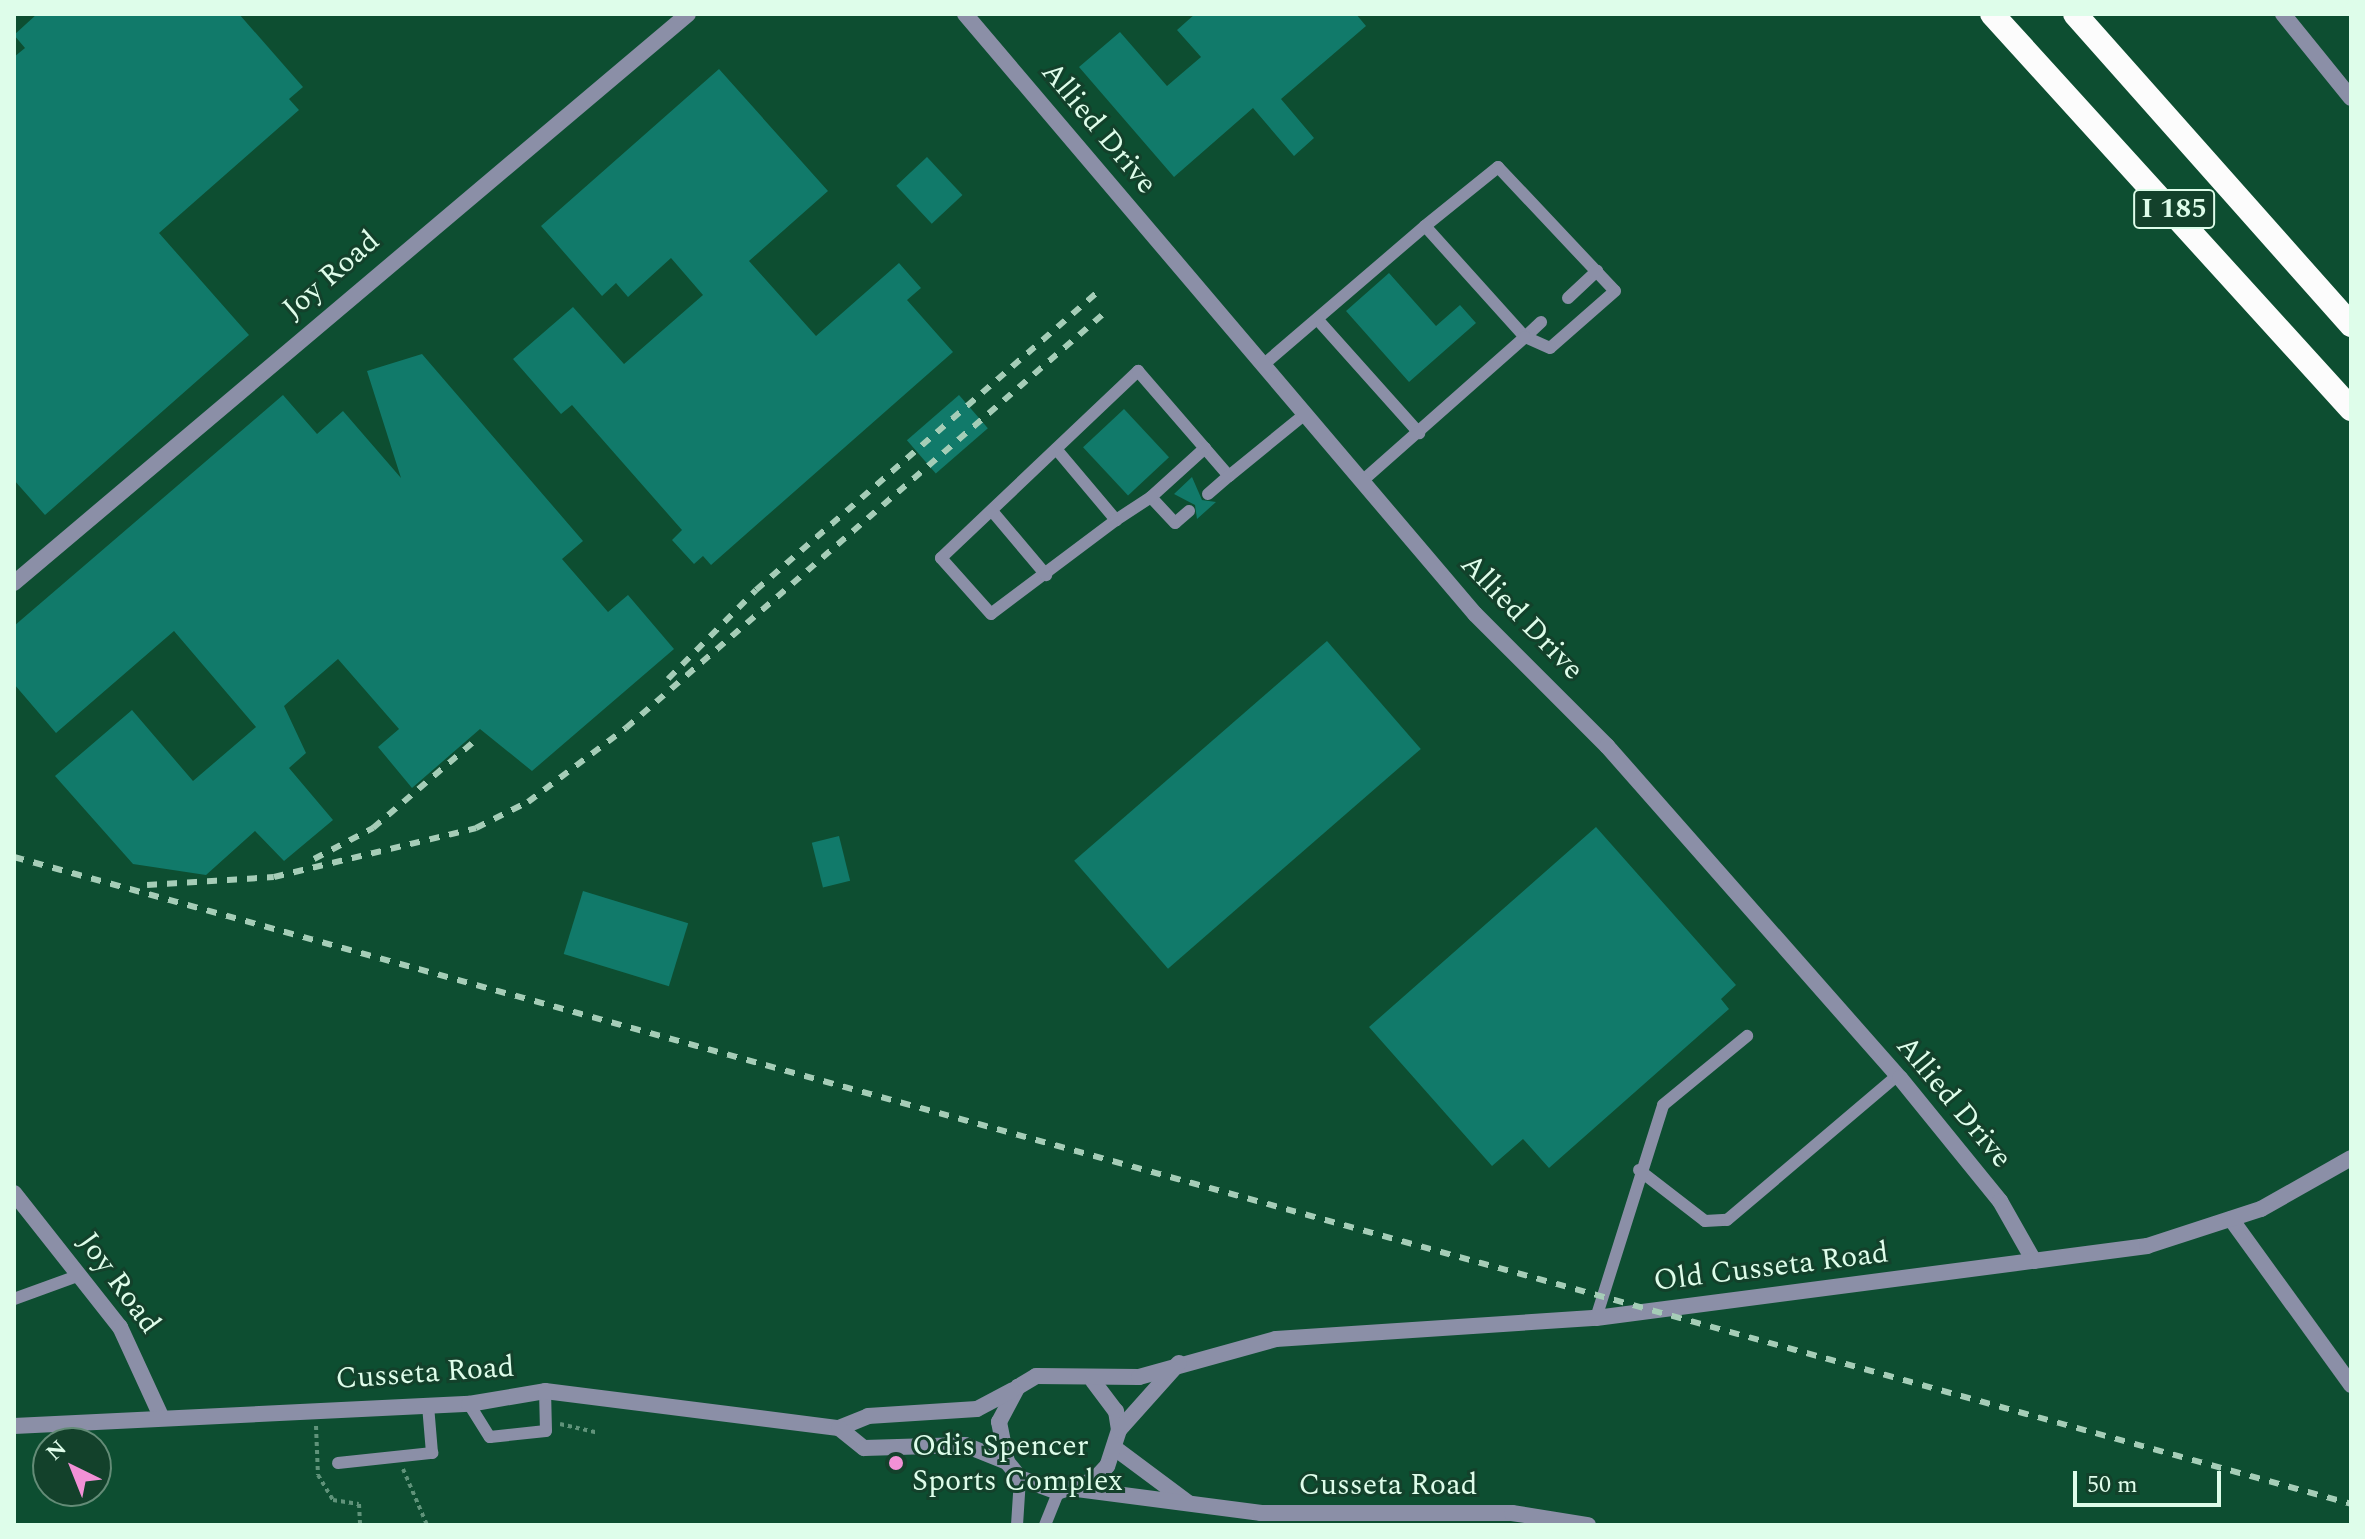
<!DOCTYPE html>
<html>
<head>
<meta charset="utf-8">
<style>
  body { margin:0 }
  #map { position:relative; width:2365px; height:1539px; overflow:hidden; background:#0d4e31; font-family:Spectral,serif }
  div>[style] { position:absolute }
  .building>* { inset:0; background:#117a6a; transform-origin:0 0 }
  .path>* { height:4px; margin-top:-2px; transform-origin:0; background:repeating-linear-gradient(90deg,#60937a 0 4px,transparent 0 8px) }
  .service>* { height:12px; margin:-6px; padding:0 6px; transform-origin:6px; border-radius:6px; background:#8b8fa7 }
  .minor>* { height:16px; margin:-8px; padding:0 8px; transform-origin:8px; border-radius:8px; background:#8b8fa7 }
  .tertiary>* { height:16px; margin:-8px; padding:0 8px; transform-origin:8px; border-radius:8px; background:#8b8fa7 }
  .motorway>* { height:24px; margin:-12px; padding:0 12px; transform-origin:12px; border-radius:12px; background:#fcfcfc }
  .rail>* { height:6px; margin-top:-3px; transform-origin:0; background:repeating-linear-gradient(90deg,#a5cdb7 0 10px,transparent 0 20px) }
  .dots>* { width:22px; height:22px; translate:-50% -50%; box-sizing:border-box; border:4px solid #13412b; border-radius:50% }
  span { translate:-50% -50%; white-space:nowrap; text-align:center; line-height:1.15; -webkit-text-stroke:6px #13412b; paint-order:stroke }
  .shield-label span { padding:2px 6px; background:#13412b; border:2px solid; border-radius:6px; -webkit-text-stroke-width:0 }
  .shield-label { font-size:28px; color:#defdea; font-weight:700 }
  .street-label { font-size:30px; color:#defdea }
  .poi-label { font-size:30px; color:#defdea }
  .left { translate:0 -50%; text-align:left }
  .frame { position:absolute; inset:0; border:16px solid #defdea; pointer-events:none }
  .north { position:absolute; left:32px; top:1427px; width:80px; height:80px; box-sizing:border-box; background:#13412b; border:2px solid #648c77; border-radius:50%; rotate:317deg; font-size:22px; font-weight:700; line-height:32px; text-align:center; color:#defdea }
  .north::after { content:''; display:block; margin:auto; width:28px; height:36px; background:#f291d6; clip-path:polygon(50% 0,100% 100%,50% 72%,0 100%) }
  .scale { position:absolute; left:2073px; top:1471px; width:148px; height:36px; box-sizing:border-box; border:4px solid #defdea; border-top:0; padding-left:10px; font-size:24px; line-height:28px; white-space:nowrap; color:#defdea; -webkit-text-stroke:6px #13412b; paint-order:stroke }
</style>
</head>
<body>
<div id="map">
  <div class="building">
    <i style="clip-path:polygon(37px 14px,239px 14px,303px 87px,289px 99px,299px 110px,159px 233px,249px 335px,45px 515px,14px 480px,14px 57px,25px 48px,14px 35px)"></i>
    <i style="clip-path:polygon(1195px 14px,1356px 14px,1366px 26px,1281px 99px,1314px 138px,1294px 156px,1253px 108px,1174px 177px,1079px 67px,1120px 32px,1167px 86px,1201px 57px,1177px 30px)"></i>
    <i style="clip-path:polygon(719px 69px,828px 191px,749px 261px,816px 336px,899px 263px,921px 288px,907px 300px,953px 352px,711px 565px,703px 556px,694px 564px,672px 540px,682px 530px,572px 405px,561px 414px,513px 359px,573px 307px,624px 364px,703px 295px,671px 258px,628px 297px,616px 283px,602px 296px,541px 226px)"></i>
    <i style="left:927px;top:157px;width:52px;height:42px;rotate:47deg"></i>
    <i style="clip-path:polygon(1389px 273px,1436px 326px,1460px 305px,1476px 323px,1409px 382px,1346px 311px)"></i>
    <i style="clip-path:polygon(422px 354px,583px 541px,562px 559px,608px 612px,628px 595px,674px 649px,532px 771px,480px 729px,412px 788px,378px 747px,399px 729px,338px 659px,284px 706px,306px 753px,289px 768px,333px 820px,284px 861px,255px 831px,206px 875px,133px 864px,55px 776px,132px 710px,193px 781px,256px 727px,174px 631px,56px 733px,14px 684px,14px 626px,283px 395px,317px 434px,343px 411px,401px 478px,367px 371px)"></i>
    <i style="left:959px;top:395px;width:44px;height:69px;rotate:49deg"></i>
    <i style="left:1124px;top:409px;width:66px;height:56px;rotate:47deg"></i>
    <i style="clip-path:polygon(1192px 477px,1202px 500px,1216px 502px,1197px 519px,1195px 505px,1174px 494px)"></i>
    <i style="left:1327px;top:641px;width:143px;height:335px;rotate:49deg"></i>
    <i style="clip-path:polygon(1596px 827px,1736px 985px,1721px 999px,1729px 1009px,1549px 1168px,1523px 1139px,1492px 1166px,1369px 1027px)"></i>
    <i style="left:839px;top:836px;width:46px;height:28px;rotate:76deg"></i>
    <i style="left:583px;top:891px;width:110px;height:66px;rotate:17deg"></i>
  </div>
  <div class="path">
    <i style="left:560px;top:1424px;width:39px;rotate:13deg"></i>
    <i style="left:316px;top:1426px;width:49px;rotate:87.7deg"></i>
    <i style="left:318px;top:1475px;width:29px;rotate:59deg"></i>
    <i style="left:333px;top:1500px;width:26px;rotate:9deg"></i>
    <i style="left:359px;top:1504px;width:21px;rotate:87deg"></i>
    <i style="left:403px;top:1469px;width:61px;rotate:66.8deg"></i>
  </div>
  <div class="service">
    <i style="left:1425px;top:226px;width:94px;rotate:-38.9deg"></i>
    <i style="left:1498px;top:167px;width:170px;rotate:46.7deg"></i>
    <i style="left:1615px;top:291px;width:86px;rotate:138.8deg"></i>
    <i style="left:1550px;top:348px;width:27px;rotate:-156deg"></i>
    <i style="left:1525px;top:337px;width:22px;rotate:-43deg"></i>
    <i style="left:1568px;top:298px;width:40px;rotate:-43deg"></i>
    <i style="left:1318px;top:320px;width:152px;rotate:48.2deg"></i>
    <i style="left:1263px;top:365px;width:213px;rotate:-40.6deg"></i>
    <i style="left:1425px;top:226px;width:149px;rotate:48deg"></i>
    <i style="left:1525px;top:337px;width:217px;rotate:138.5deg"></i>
    <i style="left:1057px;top:450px;width:92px;rotate:49.9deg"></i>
    <i style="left:1116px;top:520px;width:156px;rotate:143.1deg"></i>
    <i style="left:991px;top:614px;width:75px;rotate:-131.8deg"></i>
    <i style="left:941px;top:558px;width:272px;rotate:-43.5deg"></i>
    <i style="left:1138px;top:371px;width:139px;rotate:49.1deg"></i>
    <i style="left:1229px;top:476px;width:98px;rotate:-39.2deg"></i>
    <i style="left:1208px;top:494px;width:28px;rotate:-41deg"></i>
    <i style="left:992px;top:511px;width:84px;rotate:49.8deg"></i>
    <i style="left:1189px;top:511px;width:18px;rotate:139deg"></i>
    <i style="left:1175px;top:523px;width:35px;rotate:-133deg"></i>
    <i style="left:1151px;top:497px;width:73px;rotate:-42.2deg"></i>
    <i style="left:1116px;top:520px;width:42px;rotate:-33.3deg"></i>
    <i style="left:1639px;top:1170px;width:83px;rotate:37.7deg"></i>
    <i style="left:1705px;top:1221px;width:22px;rotate:-3deg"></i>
    <i style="left:1727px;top:1220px;width:223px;rotate:-40.3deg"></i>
    <i style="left:14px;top:1299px;width:70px;rotate:-20deg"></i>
    <i style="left:1596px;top:1318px;width:223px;rotate:-72.5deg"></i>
    <i style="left:1663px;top:1105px;width:109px;rotate:-39.4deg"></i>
    <i style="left:469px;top:1404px;width:39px;rotate:58deg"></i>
    <i style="left:490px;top:1437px;width:56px;rotate:-6.1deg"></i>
    <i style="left:546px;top:1431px;width:40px;rotate:-91.4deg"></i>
    <i style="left:338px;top:1463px;width:95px;rotate:-6.1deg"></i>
    <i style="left:432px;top:1453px;width:48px;rotate:-94.8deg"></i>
    <i style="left:1017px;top:1525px;width:47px;rotate:-86.3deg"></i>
    <i style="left:1045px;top:1525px;width:35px;rotate:-68deg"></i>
  </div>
  <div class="minor">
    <i style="left:965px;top:14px;width:787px;rotate:49.64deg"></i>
    <i style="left:1475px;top:614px;width:187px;rotate:45deg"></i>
    <i style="left:1607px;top:746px;width:443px;rotate:48.6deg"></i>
    <i style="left:1900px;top:1078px;width:159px;rotate:50.9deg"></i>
    <i style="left:2000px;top:1201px;width:69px;rotate:60.5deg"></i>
    <i style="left:2283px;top:14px;width:108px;rotate:51deg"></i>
    <i style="left:14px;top:583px;width:882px;rotate:-40.17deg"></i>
    <i style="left:14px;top:1193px;width:171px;rotate:51.7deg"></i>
    <i style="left:120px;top:1327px;width:98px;rotate:65.3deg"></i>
    <i style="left:2231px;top:1219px;width:205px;rotate:54.1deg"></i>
    <i style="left:1116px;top:1449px;width:89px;rotate:36.7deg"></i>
    <i style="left:1077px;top:1489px;width:186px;rotate:7.4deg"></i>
    <i style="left:1261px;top:1513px;width:251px"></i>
    <i style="left:1512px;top:1513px;width:77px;rotate:9deg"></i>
  </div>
  <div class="tertiary">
    <i style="left:1093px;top:1381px;width:38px;rotate:53deg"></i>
    <i style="left:1116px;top:1411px;width:19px;rotate:81deg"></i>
    <i style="left:1119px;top:1430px;width:38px;rotate:108deg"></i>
    <i style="left:1107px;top:1466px;width:19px;rotate:133deg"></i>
    <i style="left:1094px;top:1480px;width:38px;rotate:162deg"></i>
    <i style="left:1058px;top:1492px;width:40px;rotate:-159.8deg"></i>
    <i style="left:1020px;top:1478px;width:21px;rotate:-129deg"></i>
    <i style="left:1007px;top:1462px;width:41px;rotate:-101.3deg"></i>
    <i style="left:999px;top:1422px;width:40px;rotate:-62deg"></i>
    <i style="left:1018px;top:1387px;width:21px;rotate:-31deg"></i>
    <i style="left:1036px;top:1376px;width:103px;rotate:0.6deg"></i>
    <i style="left:1139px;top:1377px;width:142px;rotate:-15.5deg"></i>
    <i style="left:1276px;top:1339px;width:321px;rotate:-3.8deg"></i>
    <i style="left:1596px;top:1318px;width:556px;rotate:-7.44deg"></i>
    <i style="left:2147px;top:1246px;width:120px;rotate:-18deg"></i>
    <i style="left:2261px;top:1209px;width:103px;rotate:-29.5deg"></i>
    <i style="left:14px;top:1426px;width:456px;rotate:-2.8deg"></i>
    <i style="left:469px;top:1404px;width:77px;rotate:-9.7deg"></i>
    <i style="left:545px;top:1391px;width:296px;rotate:7.2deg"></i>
    <i style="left:839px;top:1428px;width:31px;rotate:-22deg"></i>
    <i style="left:868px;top:1416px;width:109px;rotate:-3.7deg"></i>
    <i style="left:977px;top:1409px;width:40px;rotate:-28deg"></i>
    <i style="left:839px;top:1428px;width:32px;rotate:39deg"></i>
    <i style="left:864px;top:1448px;width:101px;rotate:-1.7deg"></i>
    <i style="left:965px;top:1445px;width:45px;rotate:22deg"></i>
    <i style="left:1119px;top:1430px;width:90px;rotate:-48.2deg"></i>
  </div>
  <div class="motorway">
    <i style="left:1992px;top:14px;width:534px;rotate:47.73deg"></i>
    <i style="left:2075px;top:14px;width:416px;rotate:48.4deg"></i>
  </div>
  <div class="rail">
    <i style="left:668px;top:679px;width:125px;rotate:-45.3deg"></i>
    <i style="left:756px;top:590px;width:451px;rotate:-41.1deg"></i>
    <i style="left:14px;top:857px;width:2425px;rotate:15.47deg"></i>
    <i style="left:314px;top:859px;width:67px;rotate:-27.7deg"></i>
    <i style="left:373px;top:828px;width:138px;rotate:-40.6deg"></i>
    <i style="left:147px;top:885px;width:127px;rotate:-3.6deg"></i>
    <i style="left:274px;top:877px;width:208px;rotate:-13.6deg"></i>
    <i style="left:476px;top:828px;width:58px;rotate:-26.6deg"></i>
    <i style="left:528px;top:802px;width:123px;rotate:-37.1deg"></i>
    <i style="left:626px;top:728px;width:639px;rotate:-40.94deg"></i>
  </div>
  <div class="dots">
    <i style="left:896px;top:1463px;background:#f291d6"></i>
  </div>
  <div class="shield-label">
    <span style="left:2174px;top:209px">I 185</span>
  </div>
  <div class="street-label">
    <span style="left:1099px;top:128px;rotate:50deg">Allied Drive</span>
    <span style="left:331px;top:275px;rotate:-41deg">Joy Road</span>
    <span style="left:1522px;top:617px;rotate:46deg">Allied Drive</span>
    <span style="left:1954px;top:1102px;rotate:50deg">Allied Drive</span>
    <span style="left:1771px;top:1267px;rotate:-7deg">Old Cusseta Road</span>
    <span style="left:119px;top:1283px;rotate:54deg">Joy Road</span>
    <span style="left:425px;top:1373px;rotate:-4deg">Cusseta Road</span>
    <span style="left:1388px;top:1485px">Cusseta Road</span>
  </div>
  <div class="poi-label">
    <span class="left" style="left:912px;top:1463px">Odis Spencer<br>Sports Complex</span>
  </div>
  <div class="frame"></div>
  <div class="north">N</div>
  <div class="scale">50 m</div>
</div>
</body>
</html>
